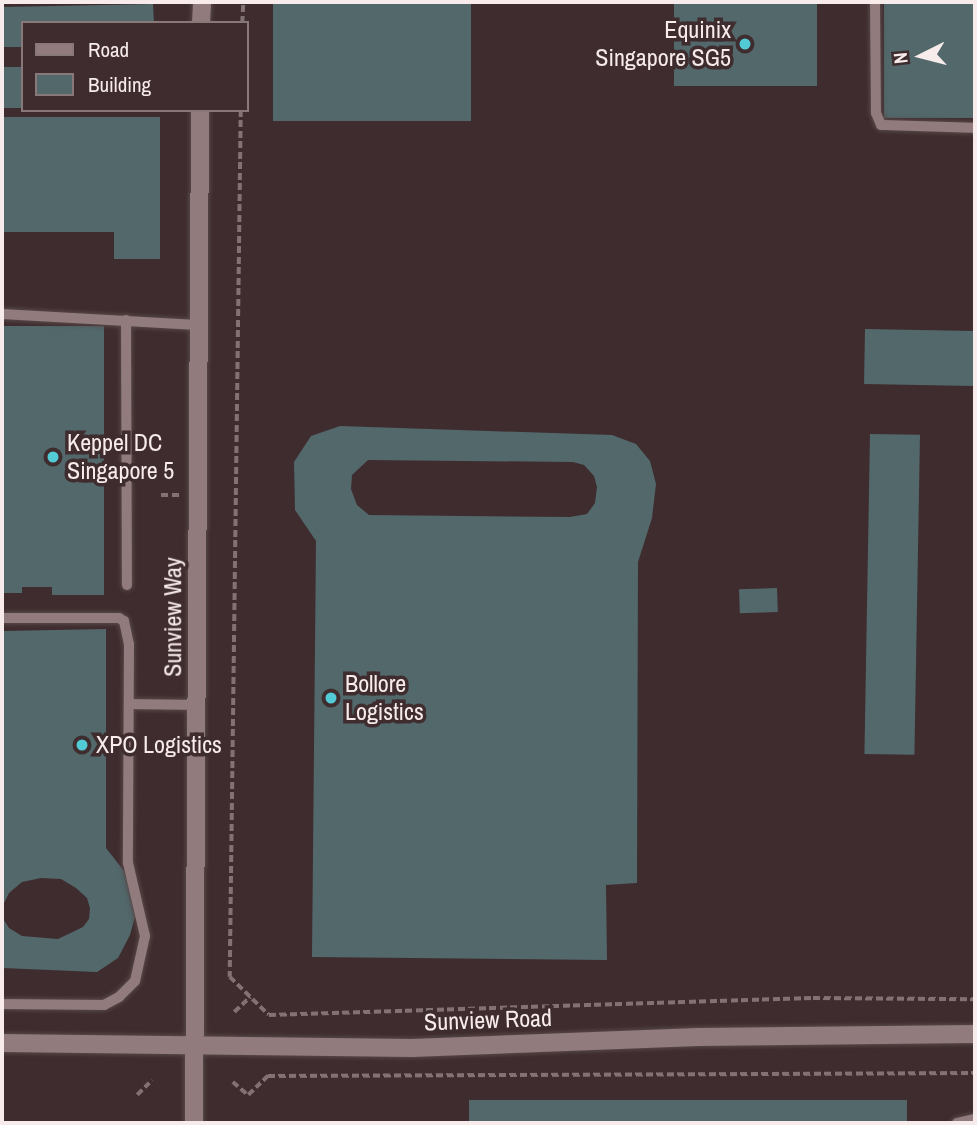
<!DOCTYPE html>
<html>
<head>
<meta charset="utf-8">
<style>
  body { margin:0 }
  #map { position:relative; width:977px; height:1125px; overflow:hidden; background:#3f2c2e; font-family:"Archivo Narrow",sans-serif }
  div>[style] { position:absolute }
  .building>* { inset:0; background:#52686b; transform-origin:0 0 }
  .path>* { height:3.5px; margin-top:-1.75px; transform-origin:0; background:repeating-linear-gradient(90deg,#837274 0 7px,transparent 0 10.5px) }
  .roads { filter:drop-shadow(0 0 2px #574849) drop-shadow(0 0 2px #574849) }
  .lane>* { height:10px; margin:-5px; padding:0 5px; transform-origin:5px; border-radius:5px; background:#917b7c }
  .street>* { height:18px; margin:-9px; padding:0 9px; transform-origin:9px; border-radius:9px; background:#917b7c }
  .dots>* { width:19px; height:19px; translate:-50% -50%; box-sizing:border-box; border:4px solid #3f2c2e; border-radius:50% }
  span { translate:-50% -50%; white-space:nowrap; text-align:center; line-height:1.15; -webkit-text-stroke:7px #3f2c2e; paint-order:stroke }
  .poi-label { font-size:24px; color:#f7ebeb }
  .right { translate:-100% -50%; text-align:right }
  .left { translate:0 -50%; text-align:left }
  .street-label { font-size:24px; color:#f7ebeb }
  .frame { position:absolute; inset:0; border:4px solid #f7ebeb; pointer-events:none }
  .legend { position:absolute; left:21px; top:21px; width:228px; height:91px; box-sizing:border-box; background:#3f2c2e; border:2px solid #89787a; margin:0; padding:9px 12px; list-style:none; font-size:21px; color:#f7ebeb }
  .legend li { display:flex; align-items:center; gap:14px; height:35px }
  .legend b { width:35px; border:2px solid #89787a }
  .north { position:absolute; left:886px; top:21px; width:70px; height:70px; -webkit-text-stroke:5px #3f2c2e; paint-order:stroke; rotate:264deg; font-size:19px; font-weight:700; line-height:28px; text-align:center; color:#f7ebeb }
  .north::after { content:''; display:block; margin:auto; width:24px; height:32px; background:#f7ebeb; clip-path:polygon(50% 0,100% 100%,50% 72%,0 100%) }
</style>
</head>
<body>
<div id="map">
  <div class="building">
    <i style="left:273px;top:2px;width:198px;height:119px"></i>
    <i style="left:674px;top:2px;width:143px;height:84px"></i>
    <i style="left:884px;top:2px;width:91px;height:116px"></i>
    <i style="clip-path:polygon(153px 4px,154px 23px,23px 23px,23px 47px,2px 47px,2px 7px)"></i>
    <i style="left:23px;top:67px;width:41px;height:21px;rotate:90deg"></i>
    <i style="clip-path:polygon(2px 117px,160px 117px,160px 259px,114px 259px,114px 232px,2px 232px)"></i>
    <i style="clip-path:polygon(2px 326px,104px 326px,104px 595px,52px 595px,52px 587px,22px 587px,22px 593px,2px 593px)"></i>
    <i style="left:865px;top:329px;width:110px;height:55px;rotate:1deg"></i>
    <i style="clip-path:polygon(evenodd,340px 426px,612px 435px,636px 444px,650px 461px,656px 484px,652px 518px,638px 562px,637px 883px,606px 885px,607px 960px,312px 957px,316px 541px,295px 510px,294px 462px,311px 436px,340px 426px,368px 460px,573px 462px,584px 465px,594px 476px,597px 487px,595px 503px,587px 514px,570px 517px,369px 515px,357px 505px,351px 489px,352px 475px,368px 460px)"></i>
    <i style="left:870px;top:434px;width:50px;height:320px;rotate:1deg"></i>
    <i style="left:777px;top:588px;width:24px;height:38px;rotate:88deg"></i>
    <i style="clip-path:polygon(106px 629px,106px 848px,124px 871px,134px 895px,136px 913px,130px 935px,118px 958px,97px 972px,2px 968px,2px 917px,9px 928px,22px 936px,58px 939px,83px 927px,89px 919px,90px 908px,87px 898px,76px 888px,61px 879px,41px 878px,22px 882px,9px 893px,2px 907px,2px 631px)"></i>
    <i style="left:469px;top:1100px;width:438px;height:23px"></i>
  </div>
  <div class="path">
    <i style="left:242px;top:23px;width:21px;rotate:-87deg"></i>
    <i style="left:241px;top:110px;width:867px;rotate:90.73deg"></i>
    <i style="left:230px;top:977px;width:54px;rotate:44.3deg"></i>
    <i style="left:269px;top:1015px;width:544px;rotate:-1.79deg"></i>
    <i style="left:813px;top:998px;width:162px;rotate:0.4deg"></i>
    <i style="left:161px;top:495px;width:19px"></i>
    <i style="left:234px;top:1012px;width:22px;rotate:-43deg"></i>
    <i style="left:233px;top:1082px;width:20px;rotate:41deg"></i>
    <i style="left:248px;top:1095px;width:28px;rotate:-44deg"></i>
    <i style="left:268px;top:1076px;width:707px;rotate:-0.24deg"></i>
    <i style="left:137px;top:1095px;width:21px;rotate:-45deg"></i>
  </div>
  <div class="roads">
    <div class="lane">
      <i style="left:875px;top:2px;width:111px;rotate:89.5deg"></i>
      <i style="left:876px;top:113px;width:13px;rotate:67deg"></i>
      <i style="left:881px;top:125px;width:94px;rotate:1.8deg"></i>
      <i style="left:2px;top:314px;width:195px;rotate:3.2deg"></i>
      <i style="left:126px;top:320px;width:265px;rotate:89.8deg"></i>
      <i style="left:2px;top:618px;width:117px"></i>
      <i style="left:119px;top:618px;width:6px;rotate:31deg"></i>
      <i style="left:124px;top:621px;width:24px;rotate:78deg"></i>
      <i style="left:129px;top:644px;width:219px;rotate:90.3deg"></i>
      <i style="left:128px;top:863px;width:75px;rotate:76.9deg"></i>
      <i style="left:145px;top:936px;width:46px;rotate:102.5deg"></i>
      <i style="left:135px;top:981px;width:23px;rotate:135deg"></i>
      <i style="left:119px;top:997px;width:17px;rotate:152deg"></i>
      <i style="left:104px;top:1005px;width:102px;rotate:-179.4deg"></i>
      <i style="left:129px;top:704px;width:69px;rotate:0.8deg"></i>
      <i style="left:957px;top:1123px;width:18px;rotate:-13deg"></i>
    </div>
    <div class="street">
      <i style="left:201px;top:23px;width:21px;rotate:-87deg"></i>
      <i style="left:2px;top:1043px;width:410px;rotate:0.7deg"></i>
      <i style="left:412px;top:1048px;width:286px;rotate:-2.2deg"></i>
      <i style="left:698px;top:1037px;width:277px;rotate:-0.6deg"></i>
      <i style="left:194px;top:1123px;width:1013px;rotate:-89.66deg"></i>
    </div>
  </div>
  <div class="dots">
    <i style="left:745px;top:44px;background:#52cbd7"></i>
    <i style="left:53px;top:457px;background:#52cbd7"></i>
    <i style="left:331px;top:698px;background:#52cbd7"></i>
    <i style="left:82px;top:745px;background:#52cbd7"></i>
  </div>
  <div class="poi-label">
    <span class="right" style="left:731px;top:44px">Equinix<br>Singapore SG5</span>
    <span class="left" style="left:67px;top:457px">Keppel DC<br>Singapore 5</span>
    <span class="left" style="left:345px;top:698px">Bollore<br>Logistics</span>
    <span class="left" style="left:96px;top:745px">XPO Logistics</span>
  </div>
  <div class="street-label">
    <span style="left:173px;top:617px;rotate:-90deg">Sunview Way</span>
    <span style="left:488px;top:1020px;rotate:-2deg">Sunview Road</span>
  </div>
  <div class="frame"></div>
  <ul class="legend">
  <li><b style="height:9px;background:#917b7c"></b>Road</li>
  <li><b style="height:19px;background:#52686b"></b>Building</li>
  </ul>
  <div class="north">N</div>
</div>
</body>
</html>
